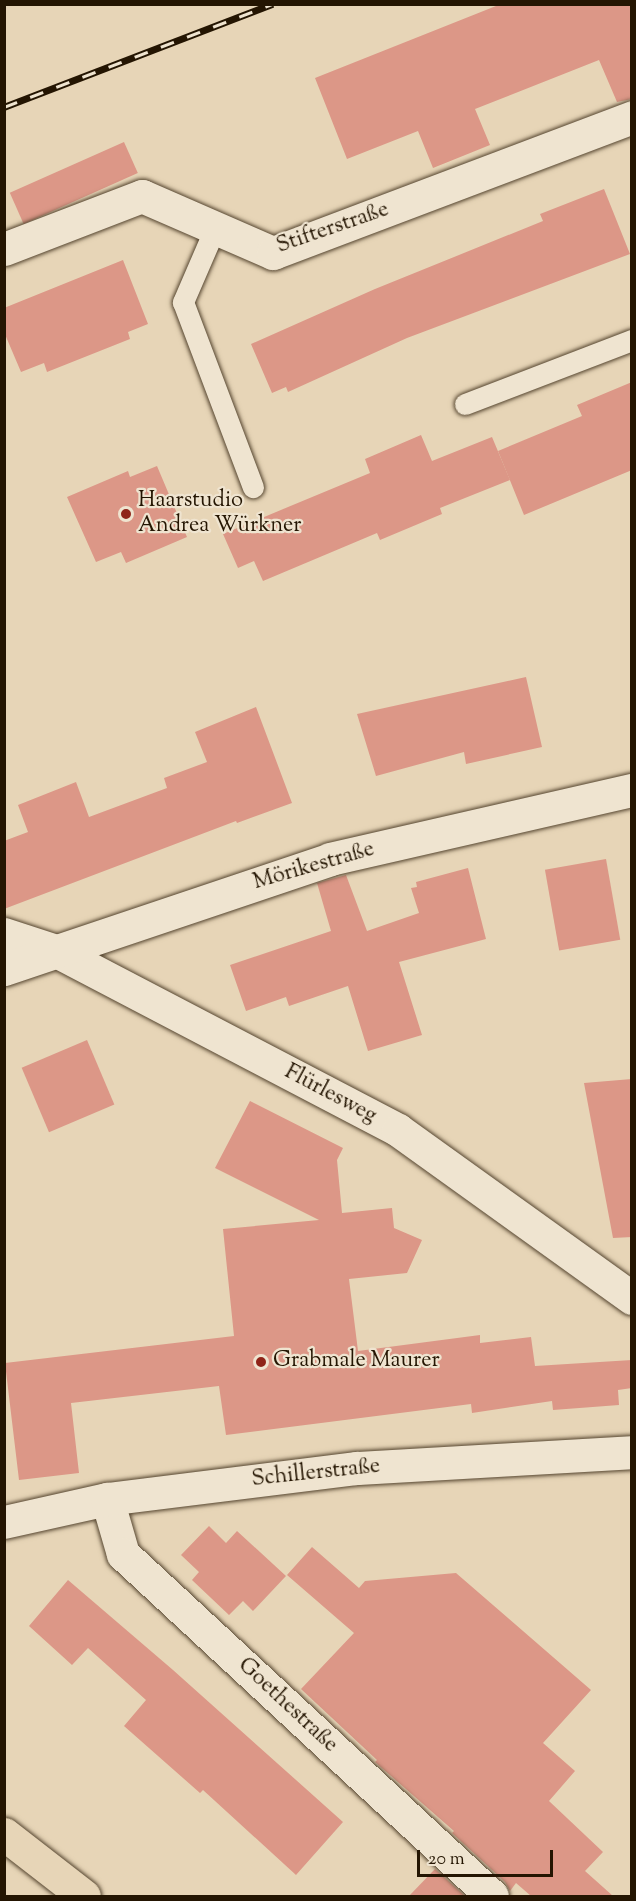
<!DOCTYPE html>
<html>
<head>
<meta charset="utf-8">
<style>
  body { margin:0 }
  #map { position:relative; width:636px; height:1901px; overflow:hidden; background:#e7d5b7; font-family:"Sorts Mill Goudy",serif }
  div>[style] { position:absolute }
  .building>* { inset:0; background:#dc9787; transform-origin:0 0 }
  .roads { filter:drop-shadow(0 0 2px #55452f) drop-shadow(0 0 2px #55452f) }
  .lane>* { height:21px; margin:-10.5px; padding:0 10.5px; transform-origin:10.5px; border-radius:10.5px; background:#efe4d0 }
  .street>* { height:33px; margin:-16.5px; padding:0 16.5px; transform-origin:16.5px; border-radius:16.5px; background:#efe4d0 }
  .secondary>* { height:33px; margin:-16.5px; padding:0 16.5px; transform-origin:16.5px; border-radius:16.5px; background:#efe4d0 }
  .primary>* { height:33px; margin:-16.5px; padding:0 16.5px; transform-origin:16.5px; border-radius:16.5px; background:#e7d5b7 }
  .rail>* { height:7px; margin-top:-3.5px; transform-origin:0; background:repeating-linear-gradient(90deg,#efe4d0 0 14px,#241502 0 28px); box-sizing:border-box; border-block:2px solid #241502 }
  .dots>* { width:16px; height:16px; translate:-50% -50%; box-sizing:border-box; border:3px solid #efe4d0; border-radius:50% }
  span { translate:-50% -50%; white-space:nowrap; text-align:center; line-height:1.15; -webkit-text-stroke:4.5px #efe4d0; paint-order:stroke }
  .street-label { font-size:22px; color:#241502 }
  .poi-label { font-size:22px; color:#241502 }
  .left { translate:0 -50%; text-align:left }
  .frame { position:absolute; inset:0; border:6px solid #241502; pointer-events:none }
  .scale { position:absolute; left:417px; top:1850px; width:136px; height:27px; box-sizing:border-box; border:3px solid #241502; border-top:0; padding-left:8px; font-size:18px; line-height:21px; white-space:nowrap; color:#241502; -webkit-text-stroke:4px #efe4d0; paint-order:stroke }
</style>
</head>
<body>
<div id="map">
  <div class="building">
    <i style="clip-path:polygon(501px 4px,632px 4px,632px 99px,617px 102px,599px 60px,475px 109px,490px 145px,433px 168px,418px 131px,347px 159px,315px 78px)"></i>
    <i style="left:124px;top:142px;width:34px;height:125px;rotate:66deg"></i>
    <i style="clip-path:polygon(604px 189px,630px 254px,407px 338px,288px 392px,286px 387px,272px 393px,251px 344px,375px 289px,543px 221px,540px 214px)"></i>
    <i style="clip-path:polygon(123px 260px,148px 324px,128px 332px,130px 339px,47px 372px,44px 363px,21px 372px,4px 332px,4px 308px)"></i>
    <i style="clip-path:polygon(632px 382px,632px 470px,524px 515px,498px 451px,582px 416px,577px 405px)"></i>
    <i style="clip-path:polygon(421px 435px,432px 461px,492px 437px,510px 480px,440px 508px,442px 514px,380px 540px,377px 533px,263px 581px,254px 561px,238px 568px,223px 534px,370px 473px,365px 459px)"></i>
    <i style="clip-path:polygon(157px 466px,187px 537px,126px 563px,121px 552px,96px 562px,67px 497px,128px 471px,130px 477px)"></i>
    <i style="clip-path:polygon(526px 677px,542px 747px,466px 764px,464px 752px,376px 776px,357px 714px)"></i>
    <i style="clip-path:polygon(256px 707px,292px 803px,237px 823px,236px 821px,4px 909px,4px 841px,28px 832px,18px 805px,76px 782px,89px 817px,167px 788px,164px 778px,207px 762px,195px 732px)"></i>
    <i style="left:606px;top:859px;width:82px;height:62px;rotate:80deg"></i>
    <i style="clip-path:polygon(468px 868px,486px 939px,399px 962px,422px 1035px,368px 1051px,348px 986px,289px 1006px,286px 997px,246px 1011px,230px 965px,331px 931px,317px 883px,346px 875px,367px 931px,419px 913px,411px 888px,417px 887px,416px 882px)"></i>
    <i style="left:87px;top:1040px;width:70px;height:71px;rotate:67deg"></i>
    <i style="clip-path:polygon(632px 1079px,632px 1237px,613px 1238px,584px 1083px)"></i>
    <i style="clip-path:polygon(250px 1101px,343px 1148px,337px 1160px,342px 1213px,392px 1208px,394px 1228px,422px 1240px,407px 1273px,349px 1279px,358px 1351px,480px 1335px,480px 1343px,531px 1337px,535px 1366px,632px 1360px,632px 1388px,618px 1390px,619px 1405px,553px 1410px,552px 1401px,472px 1413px,471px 1404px,226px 1435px,219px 1386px,71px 1403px,79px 1473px,19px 1480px,5px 1363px,234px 1336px,223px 1229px,319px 1220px,215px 1168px)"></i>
    <i style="clip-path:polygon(209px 1526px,226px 1543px,237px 1531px,286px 1576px,253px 1611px,243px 1601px,229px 1615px,192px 1580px,199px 1572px,181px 1555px)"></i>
    <i style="clip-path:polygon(312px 1547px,359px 1588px,365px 1581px,456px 1573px,591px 1690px,543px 1743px,575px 1771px,549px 1801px,603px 1852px,585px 1871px,613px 1896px,531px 1896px,516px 1883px,510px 1891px,505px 1882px,452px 1833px,454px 1831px,375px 1762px,377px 1760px,301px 1689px,354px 1633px,287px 1575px)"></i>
    <i style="clip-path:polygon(68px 1580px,173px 1670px,343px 1822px,296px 1875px,203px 1790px,200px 1793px,124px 1726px,146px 1700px,88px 1648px,72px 1665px,29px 1626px)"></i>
    <i style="clip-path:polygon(435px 1869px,465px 1896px,409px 1896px)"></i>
  </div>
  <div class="roads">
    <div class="lane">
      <i style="left:215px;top:228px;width:81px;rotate:113.4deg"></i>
      <i style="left:183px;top:302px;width:198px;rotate:69.3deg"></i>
      <i style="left:465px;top:404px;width:179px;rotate:-21deg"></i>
    </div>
    <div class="street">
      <i style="left:4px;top:249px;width:148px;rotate:-21deg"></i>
      <i style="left:142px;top:196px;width:143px;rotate:23.5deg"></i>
      <i style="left:273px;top:253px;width:384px;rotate:-20.7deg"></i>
      <i style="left:4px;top:934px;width:55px;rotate:18.1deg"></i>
      <i style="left:56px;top:951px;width:386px;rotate:27.6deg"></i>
      <i style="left:398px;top:1130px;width:288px;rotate:35.7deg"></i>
      <i style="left:4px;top:969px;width:344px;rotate:-18.6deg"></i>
      <i style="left:330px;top:859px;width:310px;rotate:-12.9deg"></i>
      <i style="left:107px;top:1499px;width:57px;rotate:73.8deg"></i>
      <i style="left:123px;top:1554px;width:503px;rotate:42.83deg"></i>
    </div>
    <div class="secondary">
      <i style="left:4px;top:1522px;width:106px;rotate:-12.6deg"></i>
      <i style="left:107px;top:1499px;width:252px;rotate:-7.1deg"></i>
      <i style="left:357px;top:1468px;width:275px;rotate:-3.3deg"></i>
    </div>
    <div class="primary">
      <i style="left:4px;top:1834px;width:101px;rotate:37.8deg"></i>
    </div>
  </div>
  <div class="rail">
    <i style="left:4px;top:107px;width:288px;rotate:-21deg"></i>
  </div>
  <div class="dots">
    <i style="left:126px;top:514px;background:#8f2418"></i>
    <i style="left:261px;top:1362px;background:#8f2418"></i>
  </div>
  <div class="street-label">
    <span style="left:333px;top:229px;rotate:-19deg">Stifterstraße</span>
    <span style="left:314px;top:867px;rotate:-16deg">Mörikestraße</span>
    <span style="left:330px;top:1095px;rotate:28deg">Flürlesweg</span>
    <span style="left:316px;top:1474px;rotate:-6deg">Schillerstraße</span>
    <span style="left:287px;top:1706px;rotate:43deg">Goethestraße</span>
  </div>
  <div class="poi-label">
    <span class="left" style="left:138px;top:514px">Haarstudio<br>Andrea Würkner</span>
    <span class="left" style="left:273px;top:1362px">Grabmale Maurer</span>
  </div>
  <div class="frame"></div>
  <div class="scale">20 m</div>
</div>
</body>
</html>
